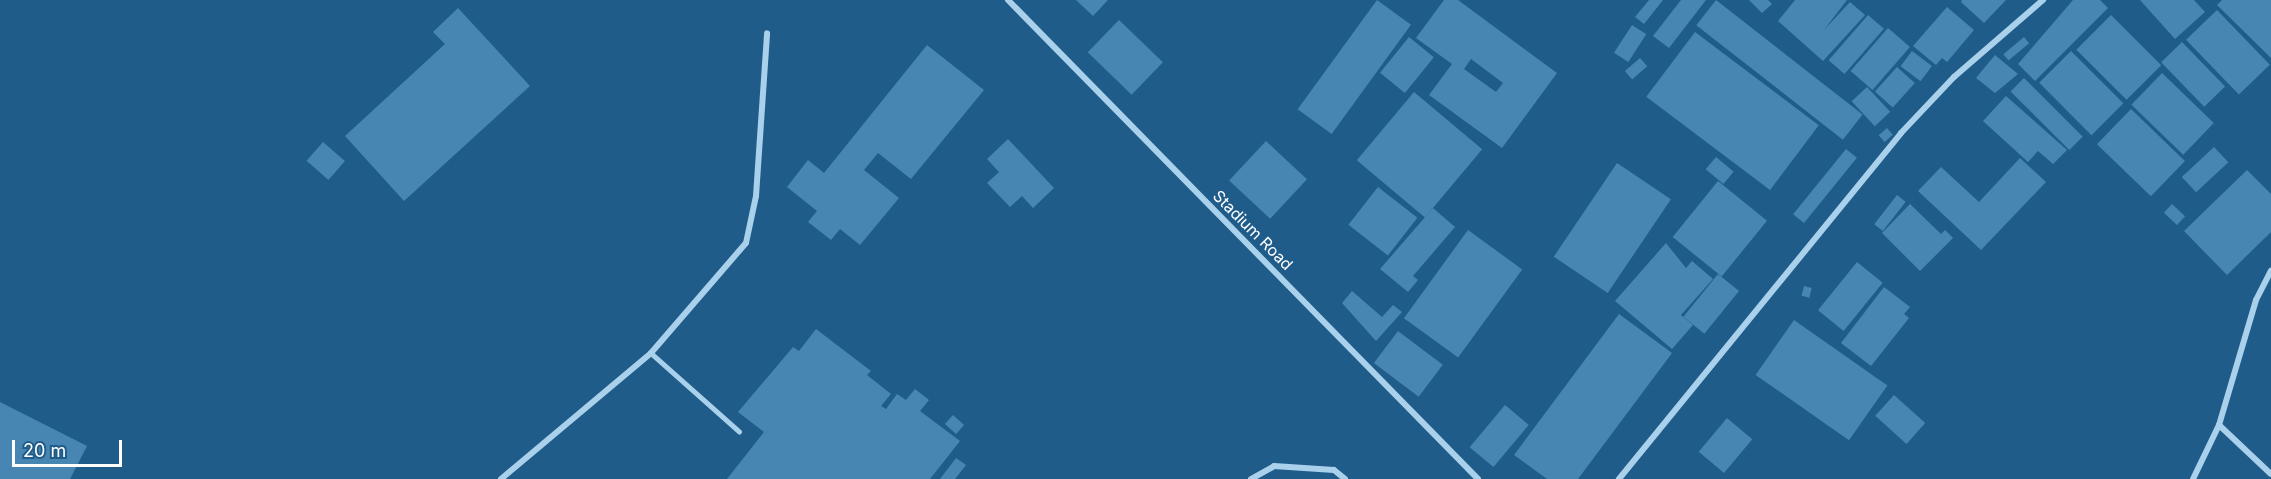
<!DOCTYPE html>
<html>
<head>
<meta charset="utf-8">
<style>
  body { margin:0 }
  #map { position:relative; width:2271px; height:479px; overflow:hidden; background:#1f5c8a; font-family:Inter,sans-serif }
  div>[style] { position:absolute }
  .building>* { inset:0; background:#4786b2; transform-origin:0 0 }
  .lane>* { height:4.5px; margin:-2.25px; padding:0 2.25px; transform-origin:2.25px; border-radius:2.25px; background:#aad1eb }
  .street>* { height:6px; margin:-3px; padding:0 3px; transform-origin:3px; border-radius:3px; background:#aad1eb }
  span { translate:-50% -50%; white-space:nowrap; text-align:center; line-height:1.15; -webkit-text-stroke:4.5px #1f5c8a; paint-order:stroke }
  .street-label { font-size:16px; color:#fff }
  .scale { position:absolute; left:12px; top:440px; width:110px; height:27px; box-sizing:border-box; border:3px solid #fff; border-top:0; padding-left:8px; font-size:18px; line-height:21px; white-space:nowrap; color:#fff; -webkit-text-stroke:4px #1f5c8a; paint-order:stroke }
</style>
</head>
<body>
<div id="map">
  <div class="building">
    <i style="clip-path:polygon(1076px 0,1108px 0,1093px 16px)"></i>
    <i style="left:1377px;top:0;width:42px;height:135px;rotate:36deg"></i>
    <i style="clip-path:polygon(evenodd,1444px 0,1458px 0,1557px 73px,1502px 148px,1429px 95px,1452px 64px,1416px 38px,1444px 0,1471px 59px,1503px 83px,1496px 92px,1464px 69px,1471px 59px)"></i>
    <i style="clip-path:polygon(1649px 0,1663px 0,1644px 24px,1635px 17px)"></i>
    <i style="clip-path:polygon(1681px 0,1706px 0,1669px 48px,1653px 36px)"></i>
    <i style="left:1716px;top:0;width:186px;height:32px;rotate:38deg"></i>
    <i style="clip-path:polygon(1749px 0,1768px 0,1772px 4px,1762px 13px)"></i>
    <i style="clip-path:polygon(1795px 0,1847px 0,1824px 30px,1850px 2px,1865px 15px,1823px 61px,1778px 21px)"></i>
    <i style="clip-path:polygon(2006px 0,1984px 23px,1961px 2px,1962px 0)"></i>
    <i style="clip-path:polygon(2073px 0,2100px 0,2108px 8px,2035px 81px,2018px 64px)"></i>
    <i style="clip-path:polygon(2140px 0,2194px 0,2205px 12px,2175px 39px)"></i>
    <i style="clip-path:polygon(2222px 0,2271px 0,2271px 58px,2217px 5px)"></i>
    <i style="clip-path:polygon(1947px 7px,1974px 30px,1947px 62px,1942px 58px,1936px 65px,1913px 46px)"></i>
    <i style="clip-path:polygon(458px 8px,530px 86px,404px 201px,345px 136px,445px 44px,433px 32px)"></i>
    <i style="left:2217px;top:10px;width:76px;height:43px;rotate:46deg"></i>
    <i style="left:1868px;top:15px;width:21px;height:60px;rotate:41deg"></i>
    <i style="left:2111px;top:15px;width:71px;height:49px;rotate:45deg"></i>
    <i style="left:1119px;top:20px;width:61px;height:45px;rotate:44deg"></i>
    <i style="left:1632px;top:25px;width:17px;height:33px;rotate:33deg"></i>
    <i style="left:1888px;top:28px;width:29px;height:57px;rotate:41deg"></i>
    <i style="left:1695px;top:32px;width:155px;height:81px;rotate:37deg"></i>
    <i style="left:1409px;top:37px;width:32px;height:46px;rotate:39deg"></i>
    <i style="left:2024px;top:37px;width:8px;height:27px;rotate:50deg"></i>
    <i style="left:2182px;top:42px;width:62px;height:29px;rotate:46deg"></i>
    <i style="clip-path:polygon(927px 45px,984px 90px,911px 179px,878px 153px,864px 170px,899px 198px,860px 245px,840px 229px,831px 240px,808px 222px,817px 211px,787px 187px,808px 160px,824px 173px)"></i>
    <i style="left:1912px;top:51px;width:25px;height:19px;rotate:37deg"></i>
    <i style="left:2071px;top:51px;width:74px;height:45px;rotate:45deg"></i>
    <i style="clip-path:polygon(1995px 55px,2018px 74px,1995px 93px,1976px 78px)"></i>
    <i style="left:1640px;top:58px;width:11px;height:20px;rotate:49deg"></i>
    <i style="left:1897px;top:67px;width:24px;height:33px;rotate:42deg"></i>
    <i style="left:2162px;top:73px;width:72px;height:44px;rotate:44deg"></i>
    <i style="left:2024px;top:78px;width:83px;height:19px;rotate:45deg"></i>
    <i style="left:1867px;top:87px;width:34px;height:21px;rotate:47deg"></i>
    <i style="left:1414px;top:92px;width:89px;height:89px;rotate:40deg"></i>
    <i style="clip-path:polygon(2006px 96px,2067px 150px,2053px 164px,2038px 151px,2028px 162px,1983px 121px)"></i>
    <i style="left:2131px;top:109px;width:75px;height:49px;rotate:44deg"></i>
    <i style="left:1887px;top:128px;width:9px;height:11px;rotate:49deg"></i>
    <i style="clip-path:polygon(1008px 139px,1054px 188px,1033px 208px,1022px 196px,1010px 207px,987px 183px,999px 172px,987px 159px)"></i>
    <i style="left:1266px;top:141px;width:56px;height:54px;rotate:43deg"></i>
    <i style="left:323px;top:142px;width:29px;height:25px;rotate:41deg"></i>
    <i style="left:2214px;top:147px;width:21px;height:44px;rotate:47deg"></i>
    <i style="left:1846px;top:149px;width:14px;height:84px;rotate:39deg"></i>
    <i style="left:1716px;top:157px;width:23px;height:16px;rotate:40deg"></i>
    <i style="clip-path:polygon(2020px 158px,2046px 182px,1981px 250px,1918px 191px,1941px 167px,1979px 202px)"></i>
    <i style="left:1617px;top:163px;width:65px;height:113px;rotate:34deg"></i>
    <i style="clip-path:polygon(2247px 170px,2271px 194px,2271px 232px,2227px 275px,2184px 231px)"></i>
    <i style="left:1718px;top:181px;width:63px;height:72px;rotate:39deg"></i>
    <i style="left:1378px;top:187px;width:50px;height:48px;rotate:38deg"></i>
    <i style="left:1897px;top:195px;width:11px;height:37px;rotate:38deg"></i>
    <i style="clip-path:polygon(1910px 204px,1941px 234px,1945px 230px,1953px 238px,1920px 271px,1882px 233px)"></i>
    <i style="left:2172px;top:204px;width:18px;height:12px;rotate:43deg"></i>
    <i style="clip-path:polygon(1433px 208px,1455px 227px,1413px 276px,1418px 280px,1408px 292px,1380px 269px)"></i>
    <i style="left:1468px;top:230px;width:67px;height:109px;rotate:36deg"></i>
    <i style="clip-path:polygon(1666px 243px,1686px 268px,1692px 261px,1713px 279px,1681px 315px,1693px 325px,1672px 349px,1615px 301px)"></i>
    <i style="left:1857px;top:262px;width:33px;height:62px;rotate:39deg"></i>
    <i style="left:1718px;top:274px;width:27px;height:55px;rotate:39deg"></i>
    <i style="left:1804px;top:286px;width:8px;height:10px;rotate:14deg"></i>
    <i style="clip-path:polygon(1884px 287px,1910px 307px,1904px 314px,1909px 318px,1871px 366px,1841px 343px)"></i>
    <i style="clip-path:polygon(1352px 291px,1382px 317px,1393px 305px,1402px 312px,1376px 341px,1342px 303px)"></i>
    <i style="clip-path:polygon(1619px 314px,1672px 353px,1578px 479px,1547px 479px,1514px 455px)"></i>
    <i style="left:1794px;top:320px;width:114px;height:67px;rotate:35deg"></i>
    <i style="clip-path:polygon(816px 329px,871px 371px,867px 375px,891px 394px,881px 406px,886px 409px,897px 394px,906px 400px,915px 389px,929px 400px,920px 411px,960px 441px,930px 479px,727px 479px,764px 432px,738px 412px,793px 347px,799px 351px)"></i>
    <i style="left:1398px;top:331px;width:56px;height:40px;rotate:37deg"></i>
    <i style="left:1894px;top:395px;width:42px;height:28px;rotate:42deg"></i>
    <i style="clip-path:polygon(0 402px,87px 446px,70px 479px,0 479px)"></i>
    <i style="left:1505px;top:405px;width:31px;height:55px;rotate:40deg"></i>
    <i style="left:953px;top:415px;width:15px;height:12px;rotate:42deg"></i>
    <i style="left:1727px;top:418px;width:33px;height:44px;rotate:40deg"></i>
    <i style="clip-path:polygon(956px 458px,966px 465px,955px 479px,940px 479px)"></i>
  </div>
  <div class="lane">
    <i style="left:651px;top:353px;width:118px;rotate:41.6deg"></i>
  </div>
  <div class="street">
    <i style="left:1008px;top:0;width:671px;rotate:45.54deg"></i>
    <i style="left:2219px;top:425px;width:71px;rotate:43.3deg"></i>
    <i style="left:501px;top:479px;width:196px;rotate:-40deg"></i>
    <i style="left:651px;top:353px;width:145px;rotate:-49.2deg"></i>
    <i style="left:746px;top:243px;width:48px;rotate:-78deg"></i>
    <i style="left:756px;top:196px;width:163px;rotate:-86.1deg"></i>
    <i style="left:1251px;top:479px;width:26px;rotate:-29deg"></i>
    <i style="left:1274px;top:466px;width:60px;rotate:3.8deg"></i>
    <i style="left:1334px;top:470px;width:14px;rotate:39deg"></i>
    <i style="left:1619px;top:479px;width:446px;rotate:-50.8deg"></i>
    <i style="left:1901px;top:133px;width:77px;rotate:-46.6deg"></i>
    <i style="left:1954px;top:77px;width:118px;rotate:-40.9deg"></i>
    <i style="left:2193px;top:479px;width:60px;rotate:-64.3deg"></i>
    <i style="left:2219px;top:425px;width:130px;rotate:-73.5deg"></i>
    <i style="left:2256px;top:300px;width:33px;rotate:-63deg"></i>
  </div>
  <div class="street-label">
    <span style="left:1253px;top:230px;rotate:45deg">Stadium Road</span>
  </div>
  <div class="scale">20 m</div>
</div>
</body>
</html>
